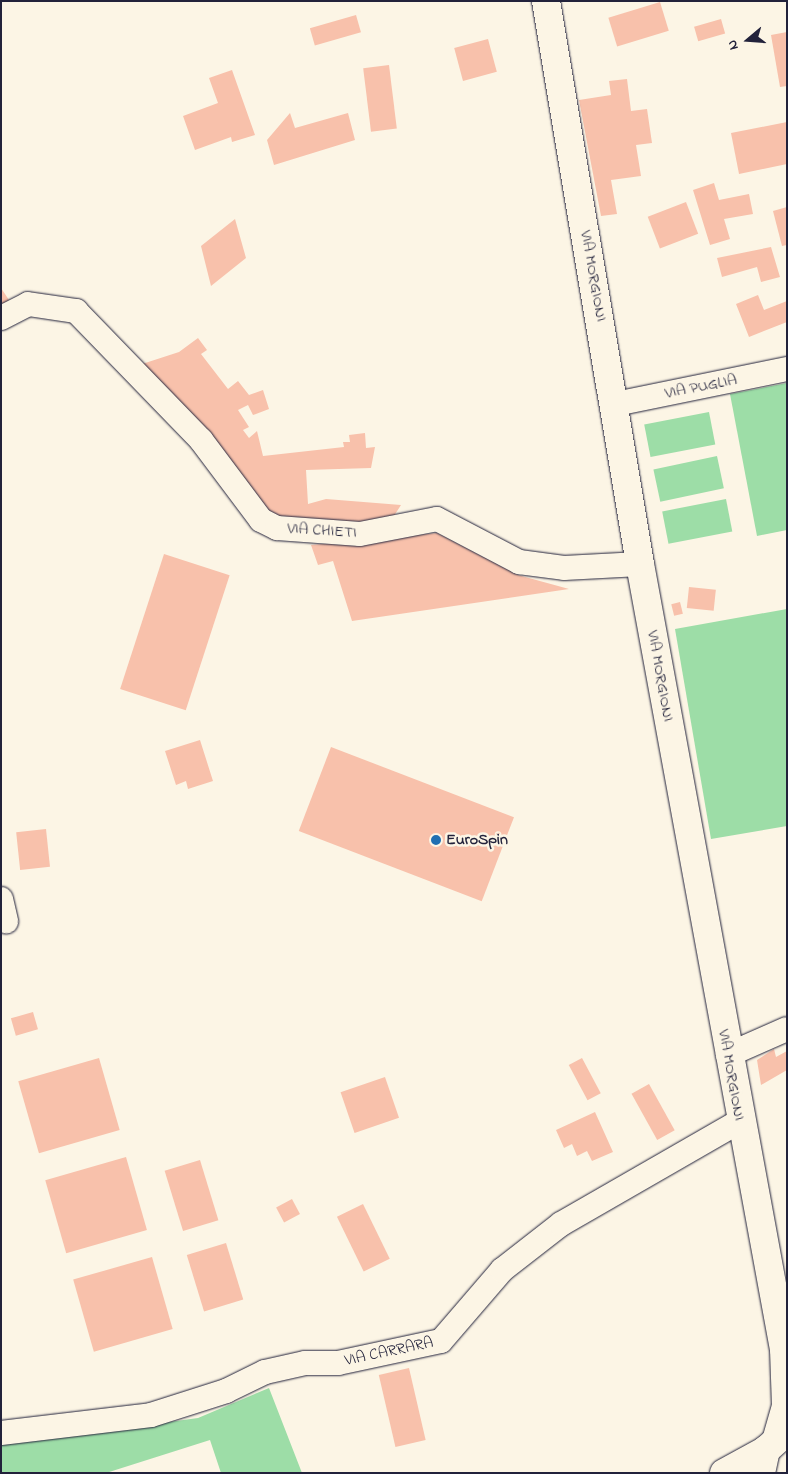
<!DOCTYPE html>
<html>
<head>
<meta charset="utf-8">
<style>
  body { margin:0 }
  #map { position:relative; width:788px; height:1474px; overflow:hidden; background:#fcf5e5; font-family:"Indie Flower",sans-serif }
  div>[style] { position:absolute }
  .green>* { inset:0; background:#9ddda7; transform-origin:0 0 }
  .building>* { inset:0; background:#f8c1ab; transform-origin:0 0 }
  .roads { filter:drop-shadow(0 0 1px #22223b) drop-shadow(0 0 1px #22223b) }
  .minor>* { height:24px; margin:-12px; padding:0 12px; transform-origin:12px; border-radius:12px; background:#fcf5e5 }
  .major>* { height:28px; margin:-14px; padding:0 14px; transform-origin:14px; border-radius:14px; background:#fcf5e5 }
  .dots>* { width:14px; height:14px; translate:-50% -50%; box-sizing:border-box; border:2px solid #fcf5e5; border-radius:50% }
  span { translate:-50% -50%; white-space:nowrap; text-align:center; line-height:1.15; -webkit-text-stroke:5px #fcf5e5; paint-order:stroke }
  .street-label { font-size:16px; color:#22223b }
  .poi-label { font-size:16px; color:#22223b; font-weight:700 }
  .left { translate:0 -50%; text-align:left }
  .frame { position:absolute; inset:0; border:2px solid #22223b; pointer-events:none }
  .north { position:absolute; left:723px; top:15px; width:50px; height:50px; -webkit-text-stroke:4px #fcf5e5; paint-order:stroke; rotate:252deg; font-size:14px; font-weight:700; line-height:20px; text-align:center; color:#22223b }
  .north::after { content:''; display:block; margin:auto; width:18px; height:22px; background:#22223b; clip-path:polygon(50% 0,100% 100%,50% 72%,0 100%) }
</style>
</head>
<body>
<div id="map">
  <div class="green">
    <i style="clip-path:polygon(787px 383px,787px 530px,757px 536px,730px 394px)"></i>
    <i style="left:709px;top:412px;width:33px;height:66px;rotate:79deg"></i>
    <i style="left:717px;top:456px;width:33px;height:65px;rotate:78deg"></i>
    <i style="left:726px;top:499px;width:33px;height:65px;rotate:79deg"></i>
    <i style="clip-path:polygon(787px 609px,787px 826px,711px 839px,675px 629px)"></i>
    <i style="clip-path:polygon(269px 1388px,302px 1473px,221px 1473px,210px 1440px,106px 1473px,1px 1473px,1px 1445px,198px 1418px)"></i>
  </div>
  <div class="building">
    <i style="left:660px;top:2px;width:30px;height:54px;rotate:73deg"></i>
    <i style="left:356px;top:15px;width:18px;height:48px;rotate:74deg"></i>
    <i style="left:721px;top:19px;width:15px;height:28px;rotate:74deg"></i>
    <i style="clip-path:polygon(787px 32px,787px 86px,780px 87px,771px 35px)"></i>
    <i style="left:488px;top:39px;width:34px;height:35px;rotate:75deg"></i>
    <i style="left:389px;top:65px;width:64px;height:26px;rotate:83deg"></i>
    <i style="clip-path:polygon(232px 70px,255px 135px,232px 142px,231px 137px,195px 150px,183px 116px,218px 103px,209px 78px)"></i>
    <i style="clip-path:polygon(627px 79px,631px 111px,647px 109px,652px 143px,636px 145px,641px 176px,611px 180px,617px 214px,601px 216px,579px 100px,611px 95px,609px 81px)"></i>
    <i style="clip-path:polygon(290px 113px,295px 128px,348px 113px,355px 140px,274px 165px,267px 140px)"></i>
    <i style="clip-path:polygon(787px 122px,787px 164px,739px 174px,731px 133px)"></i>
    <i style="clip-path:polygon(714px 183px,719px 200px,749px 194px,753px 214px,724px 219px,730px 239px,710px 245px,693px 190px)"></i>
    <i style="left:686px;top:202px;width:34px;height:41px;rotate:69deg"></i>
    <i style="clip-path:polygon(787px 207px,787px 245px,782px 246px,773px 211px)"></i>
    <i style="clip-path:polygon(235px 219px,246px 258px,211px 286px,201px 246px)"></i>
    <i style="clip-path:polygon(771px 247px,780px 277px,761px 282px,757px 267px,722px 277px,717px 258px)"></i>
    <i style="clip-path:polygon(1px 288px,11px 303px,1px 310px)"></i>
    <i style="clip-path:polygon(758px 295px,764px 310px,787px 301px,787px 322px,749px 337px,736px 304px)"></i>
    <i style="clip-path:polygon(198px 338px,207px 350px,201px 354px,228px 389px,238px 381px,249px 395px,263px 390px,269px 409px,253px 415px,248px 405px,238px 410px,249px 427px,243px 430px,249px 438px,257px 431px,263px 456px,344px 447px,343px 442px,350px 442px,349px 435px,365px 433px,366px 448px,375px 447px,371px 468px,306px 470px,308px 504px,326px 499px,401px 505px,392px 519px,361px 526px,271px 515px,139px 365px,179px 352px)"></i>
    <i style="clip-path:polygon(437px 533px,518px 575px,569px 589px,352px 621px,333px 561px,318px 565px,311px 545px)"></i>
    <i style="left:164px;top:554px;width:69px;height:142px;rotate:18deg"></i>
    <i style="left:689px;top:587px;width:27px;height:21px;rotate:6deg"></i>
    <i style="left:680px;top:602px;width:12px;height:9px;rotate:76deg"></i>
    <i style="clip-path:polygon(200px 740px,213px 781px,188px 789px,186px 781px,176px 785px,165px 751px)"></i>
    <i style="left:331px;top:747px;width:196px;height:90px;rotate:21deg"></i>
    <i style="left:46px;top:829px;width:38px;height:30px;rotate:84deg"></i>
    <i style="left:33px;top:1012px;width:18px;height:23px;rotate:74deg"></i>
    <i style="clip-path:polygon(774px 1049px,776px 1057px,787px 1051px,787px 1070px,761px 1085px,757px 1060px)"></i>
    <i style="left:99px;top:1058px;width:75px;height:84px;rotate:74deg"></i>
    <i style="left:582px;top:1058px;width:40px;height:15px;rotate:62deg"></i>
    <i style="left:385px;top:1077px;width:43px;height:47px;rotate:71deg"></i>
    <i style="left:649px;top:1084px;width:53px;height:20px;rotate:61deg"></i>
    <i style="clip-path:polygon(595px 1112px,613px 1152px,592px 1161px,587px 1151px,577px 1156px,572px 1144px,564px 1148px,556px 1130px)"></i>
    <i style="left:126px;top:1157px;width:76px;height:84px;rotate:74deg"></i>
    <i style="left:200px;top:1160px;width:63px;height:37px;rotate:73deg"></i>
    <i style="left:292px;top:1199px;width:17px;height:18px;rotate:62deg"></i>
    <i style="left:363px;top:1204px;width:61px;height:29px;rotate:64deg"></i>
    <i style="left:226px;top:1243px;width:59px;height:41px;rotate:73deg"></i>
    <i style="left:152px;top:1257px;width:75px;height:82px;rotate:74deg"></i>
    <i style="left:409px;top:1368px;width:74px;height:31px;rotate:77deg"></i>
  </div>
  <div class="roads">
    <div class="minor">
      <i style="left:1px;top:318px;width:30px;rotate:-27deg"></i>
      <i style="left:28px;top:304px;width:49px;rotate:8.3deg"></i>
      <i style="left:76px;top:311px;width:180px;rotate:45.9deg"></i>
      <i style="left:201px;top:440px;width:100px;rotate:53.1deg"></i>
      <i style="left:261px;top:520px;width:18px;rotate:27deg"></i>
      <i style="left:277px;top:528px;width:83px;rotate:4.1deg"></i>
      <i style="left:360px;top:534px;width:78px;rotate:-11deg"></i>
      <i style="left:437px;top:519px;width:93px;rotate:27.7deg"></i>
      <i style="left:519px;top:562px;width:45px;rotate:7.6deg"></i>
      <i style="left:564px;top:568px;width:76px;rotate:-3deg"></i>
      <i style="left:615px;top:404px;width:176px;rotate:-11.5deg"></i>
      <i style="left:1px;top:899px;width:23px;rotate:77deg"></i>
      <i style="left:728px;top:1055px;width:64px;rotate:-23.8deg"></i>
      <i style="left:1px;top:1433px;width:151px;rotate:-6.8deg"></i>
      <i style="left:151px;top:1415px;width:79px;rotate:-17.7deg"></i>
      <i style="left:226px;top:1391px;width:43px;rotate:-26deg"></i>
      <i style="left:265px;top:1372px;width:41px;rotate:-12.7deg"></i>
      <i style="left:305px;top:1363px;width:33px"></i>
      <i style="left:338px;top:1363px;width:105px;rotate:-12.1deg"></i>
      <i style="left:441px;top:1341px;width:94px;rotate:-49.3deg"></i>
      <i style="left:502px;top:1270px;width:75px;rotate:-37.9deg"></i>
      <i style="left:561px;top:1224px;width:207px;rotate:-29.9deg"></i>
    </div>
    <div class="major">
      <i style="left:546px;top:1px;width:571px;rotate:80.52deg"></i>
      <i style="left:640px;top:564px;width:798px;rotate:79.61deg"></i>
      <i style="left:784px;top:1349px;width:57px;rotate:88deg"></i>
      <i style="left:786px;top:1406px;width:32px;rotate:106deg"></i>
      <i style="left:724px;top:1473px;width:48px;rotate:-28.7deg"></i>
      <i style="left:761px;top:1473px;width:24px;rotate:-78deg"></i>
      <i style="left:766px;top:1450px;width:28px;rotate:-42deg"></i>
    </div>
  </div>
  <div class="dots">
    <i style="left:436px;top:840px;background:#1f6fb2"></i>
  </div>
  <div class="street-label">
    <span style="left:593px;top:276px;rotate:80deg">VIA MORGIONI</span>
    <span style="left:701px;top:387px;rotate:-11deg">VIA PUGLIA</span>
    <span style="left:322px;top:531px;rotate:4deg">VIA CHIETI</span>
    <span style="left:660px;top:676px;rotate:80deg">VIA MORGIONI</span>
    <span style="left:731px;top:1075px;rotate:80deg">VIA MORGIONI</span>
    <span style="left:389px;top:1352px;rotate:-12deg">VIA CARRARA</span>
  </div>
  <div class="poi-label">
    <span class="left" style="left:446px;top:840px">EuroSpin</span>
  </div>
  <div class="frame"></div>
  <div class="north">N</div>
</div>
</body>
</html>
